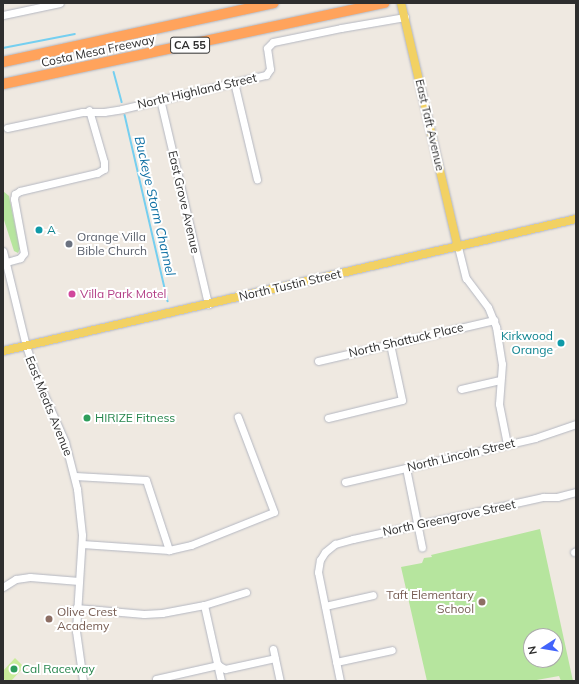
<!DOCTYPE html>
<html>
<head>
<meta charset="utf-8">
<style>
  body { margin:0 }
  #map { position:relative; width:579px; height:684px; overflow:hidden; background:#efe9e1; font-family:Mulish,sans-serif }
  div>[style] { position:absolute }
  .green>* { inset:0; background:#b6e59e }
  .pitch>* { inset:0; background:#c9ec9a }
  .stream>* { height:1.5px; margin:-0.75px; padding:0 0.75px; transform-origin:0.75px; border-radius:0.75px; background:#75cff0 }
  .roads { filter:drop-shadow(0 0 1px #b4b7c1) drop-shadow(0 0 1px #b4b7c1) }
  .minor>* { height:7px; margin:-3.5px; padding:0 3.5px; transform-origin:3.5px; border-radius:3.5px; background:#fff }
  .major>* { height:8px; margin:-4px; padding:0 4px; transform-origin:4px; border-radius:4px; background:#f2d163 }
  .highway>* { height:10px; margin:-5px; padding:0 5px; transform-origin:5px; border-radius:5px; background:#ffa35c }
  .dots>* { width:11px; height:11px; translate:-50% -50%; box-sizing:border-box; border:2px solid #fff; border-radius:50% }
  span { translate:-50% -50%; white-space:nowrap; text-align:center; line-height:1.15; -webkit-text-stroke:4px #fff; paint-order:stroke }
  .shield-label span { padding:1px 3px; background:#fff; border:1px solid; border-radius:3px; -webkit-text-stroke-width:0 }
  .shield-label { font-size:11px; color:#2e2e2e; font-weight:700 }
  .street-label { font-size:12px; color:#2e2e2e }
  .culture-label { font-size:12px; color:#0d838f }
  .left { translate:0 -50%; text-align:left }
  .right { translate:-100% -50%; text-align:right }
  .worship-label { font-size:12px; color:#5b616d }
  .hotel-label { font-size:12px; color:#b23c85 }
  .leisure-label { font-size:12px; color:#27864d }
  .education-label { font-size:12px; color:#785e54 }
  .water-label { font-size:13px; color:#0d6fa3; font-style:italic }
  .frame { position:absolute; inset:0; border:4px solid #2e2e2e; pointer-events:none }
  .north { position:absolute; left:523px; top:628px; width:40px; height:40px; box-sizing:border-box; background:#fff; border:1px solid #ababab; border-radius:50%; rotate:258deg; font-size:11px; font-weight:700; line-height:16px; text-align:center; color:#2e2e2e }
  .north::after { content:''; display:block; margin:auto; width:14px; height:18px; background:#4264fb; clip-path:polygon(50% 0,100% 100%,50% 72%,0 100%) }
</style>
</head>
<body>
<div id="map">
  <div class="green">
    <i style="clip-path:polygon(3px 191px,9px 196px,20px 249px,18px 253px,14px 251px,3px 217px)"></i>
    <i style="clip-path:polygon(evenodd,540px 529px,573px 681px,561px 681px,559px 676px,531px 681px,427px 681px,401px 567px,422px 563px,424px 558px,432px 557px,431px 555px,540px 529px,531px 636px,555px 636px,555px 660px,531px 660px,531px 636px)"></i>
  </div>
  <div class="pitch">
    <i style="clip-path:polygon(15px 658px,24px 667px,11px 681px,6px 681px,3px 678px,3px 671px)"></i>
  </div>
  <div class="stream">
    <i style="left:3px;top:48px;width:73px;rotate:-11deg"></i>
    <i style="left:114px;top:72px;width:31px;rotate:75deg"></i>
    <i style="left:125px;top:115px;width:191px;rotate:77deg"></i>
  </div>
  <div class="roads">
    <div class="minor">
      <i style="left:3px;top:15px;width:58px;rotate:-11.9deg"></i>
      <i style="left:234px;top:82px;width:100px;rotate:76.7deg"></i>
      <i style="left:160px;top:99px;width:211px;rotate:76.8deg"></i>
      <i style="left:7px;top:128px;width:77px;rotate:-12deg"></i>
      <i style="left:82px;top:112px;width:22px"></i>
      <i style="left:104px;top:112px;width:18px;rotate:-9deg"></i>
      <i style="left:122px;top:109px;width:148px;rotate:-13.3deg"></i>
      <i style="left:266px;top:75px;width:7px;rotate:-56deg"></i>
      <i style="left:270px;top:69px;width:21px;rotate:-98deg"></i>
      <i style="left:267px;top:48px;width:8px;rotate:-45deg"></i>
      <i style="left:273px;top:42px;width:69px;rotate:-11.6deg"></i>
      <i style="left:341px;top:28px;width:65px;rotate:-9.8deg"></i>
      <i style="left:458px;top:247px;width:32px;rotate:76deg"></i>
      <i style="left:466px;top:278px;width:36px;rotate:53deg"></i>
      <i style="left:488px;top:307px;width:22px;rotate:68deg"></i>
      <i style="left:496px;top:327px;width:37px;rotate:81deg"></i>
      <i style="left:502px;top:364px;width:40px;rotate:94.3deg"></i>
      <i style="left:499px;top:404px;width:41px;rotate:78.7deg"></i>
      <i style="left:3px;top:251px;width:98px;rotate:76.4deg"></i>
      <i style="left:26px;top:346px;width:37px;rotate:71deg"></i>
      <i style="left:38px;top:381px;width:67px;rotate:66.1deg"></i>
      <i style="left:65px;top:442px;width:49px;rotate:75.7deg"></i>
      <i style="left:77px;top:489px;width:46px;rotate:83.8deg"></i>
      <i style="left:82px;top:535px;width:96px;rotate:93.6deg"></i>
      <i style="left:76px;top:631px;width:50px;rotate:82deg"></i>
      <i style="left:3px;top:263px;width:18px;rotate:-16deg"></i>
      <i style="left:20px;top:258px;width:6px;rotate:-51deg"></i>
      <i style="left:24px;top:253px;width:55px;rotate:-100.5deg"></i>
      <i style="left:14px;top:199px;width:5px;rotate:-79deg"></i>
      <i style="left:15px;top:194px;width:6px;rotate:-31deg"></i>
      <i style="left:20px;top:191px;width:79px;rotate:-13.2deg"></i>
      <i style="left:97px;top:173px;width:8px;rotate:-30deg"></i>
      <i style="left:104px;top:169px;width:7px;rotate:-90deg"></i>
      <i style="left:104px;top:162px;width:54px;rotate:-106.1deg"></i>
      <i style="left:318px;top:361px;width:181px;rotate:-13.1deg"></i>
      <i style="left:461px;top:389px;width:40px;rotate:-13deg"></i>
      <i style="left:328px;top:418px;width:76px;rotate:-13.7deg"></i>
      <i style="left:402px;top:400px;width:57px;rotate:-102.1deg"></i>
      <i style="left:406px;top:468px;width:81px;rotate:78.6deg"></i>
      <i style="left:75px;top:476px;width:71px;rotate:3.2deg"></i>
      <i style="left:146px;top:480px;width:74px;rotate:71.8deg"></i>
      <i style="left:345px;top:482px;width:195px;rotate:-13deg"></i>
      <i style="left:535px;top:438px;width:43px;rotate:-18.9deg"></i>
      <i style="left:82px;top:544px;width:87px;rotate:3.9deg"></i>
      <i style="left:169px;top:550px;width:23px;rotate:-13deg"></i>
      <i style="left:191px;top:545px;width:89px;rotate:-21.7deg"></i>
      <i style="left:274px;top:512px;width:102px;rotate:-110.8deg"></i>
      <i style="left:574px;top:552px;width:2px;rotate:-27deg"></i>
      <i style="left:3px;top:587px;width:15px;rotate:-32deg"></i>
      <i style="left:16px;top:579px;width:14px;rotate:-8deg"></i>
      <i style="left:30px;top:577px;width:49px;rotate:4.7deg"></i>
      <i style="left:204px;top:605px;width:78px;rotate:77.4deg"></i>
      <i style="left:325px;top:606px;width:49px;rotate:-12.9deg"></i>
      <i style="left:76px;top:608px;width:68px;rotate:5deg"></i>
      <i style="left:144px;top:614px;width:18px;rotate:-3deg"></i>
      <i style="left:162px;top:613px;width:43px;rotate:-10.8deg"></i>
      <i style="left:204px;top:605px;width:44px;rotate:-17.2deg"></i>
      <i style="left:273px;top:649px;width:33px;rotate:78deg"></i>
      <i style="left:336px;top:662px;width:57px;rotate:-12.1deg"></i>
      <i style="left:156px;top:679px;width:64px;rotate:-12.7deg"></i>
      <i style="left:218px;top:665px;width:8px;rotate:30deg"></i>
      <i style="left:225px;top:669px;width:51px;rotate:-12.4deg"></i>
      <i style="left:340px;top:681px;width:111px;rotate:-101.4deg"></i>
      <i style="left:318px;top:572px;width:12px;rotate:-81deg"></i>
      <i style="left:320px;top:560px;width:9px;rotate:-58deg"></i>
      <i style="left:325px;top:552px;width:13px;rotate:-39deg"></i>
      <i style="left:335px;top:544px;width:19px;rotate:-16deg"></i>
      <i style="left:353px;top:539px;width:195px;rotate:-12.5deg"></i>
      <i style="left:543px;top:497px;width:14px"></i>
      <i style="left:557px;top:497px;width:20px;rotate:-15deg"></i>
    </div>
    <div class="major">
      <i style="left:401px;top:3px;width:251px;rotate:76.9deg"></i>
      <i style="left:3px;top:351px;width:588px;rotate:-12.97deg"></i>
    </div>
    <div class="highway">
      <i style="left:3px;top:62px;width:277px;rotate:-12.3deg"></i>
      <i style="left:3px;top:84px;width:390px;rotate:-12deg"></i>
    </div>
  </div>
  <div class="dots">
    <i style="left:39px;top:230px;background:#0f9aa8"></i>
    <i style="left:69px;top:244px;background:#6b7280"></i>
    <i style="left:72px;top:294px;background:#d1479c"></i>
    <i style="left:561px;top:343px;background:#0f9aa8"></i>
    <i style="left:87px;top:418px;background:#2e9e5b"></i>
    <i style="left:482px;top:602px;background:#8d6e63"></i>
    <i style="left:49px;top:619px;background:#8d6e63"></i>
    <i style="left:14px;top:669px;background:#2e9e5b"></i>
  </div>
  <div class="shield-label">
    <span style="left:190px;top:45px">CA 55</span>
  </div>
  <div class="street-label">
    <span style="left:98px;top:51px;rotate:-12deg">Costa Mesa Freeway</span>
    <span style="left:197px;top:91px;rotate:-13deg">North Highland Street</span>
    <span style="left:430px;top:125px;rotate:77deg">East Taft Avenue</span>
    <span style="left:184px;top:202px;rotate:77deg">East Grove Avenue</span>
    <span style="left:290px;top:285px;rotate:-13deg">North Tustin Street</span>
    <span style="left:406px;top:340px;rotate:-13deg">North Shattuck Place</span>
    <span style="left:49px;top:406px;rotate:68deg">East Meats Avenue</span>
    <span style="left:461px;top:455px;rotate:-13deg">North Lincoln Street</span>
    <span style="left:449px;top:518px;rotate:-12deg">North Greengrove Street</span>
  </div>
  <div class="culture-label">
    <span class="left" style="left:47px;top:230px">A</span>
    <span class="right" style="left:553px;top:343px">Kirkwood<br>Orange</span>
  </div>
  <div class="worship-label">
    <span class="left" style="left:77px;top:244px">Orange Villa<br>Bible Church</span>
  </div>
  <div class="hotel-label">
    <span class="left" style="left:80px;top:294px">Villa Park Motel</span>
  </div>
  <div class="leisure-label">
    <span class="left" style="left:95px;top:418px">HIRIZE Fitness</span>
    <span class="left" style="left:22px;top:669px">Cal Raceway</span>
  </div>
  <div class="education-label">
    <span class="right" style="left:474px;top:602px">Taft Elementary<br>School</span>
    <span class="left" style="left:57px;top:619px">Olive Crest<br>Academy</span>
  </div>
  <div class="water-label">
    <span style="left:155px;top:206px;rotate:77deg">Buckeye Storm Channel</span>
  </div>
  <div class="frame"></div>
  <div class="north">N</div>
</div>
</body>
</html>
